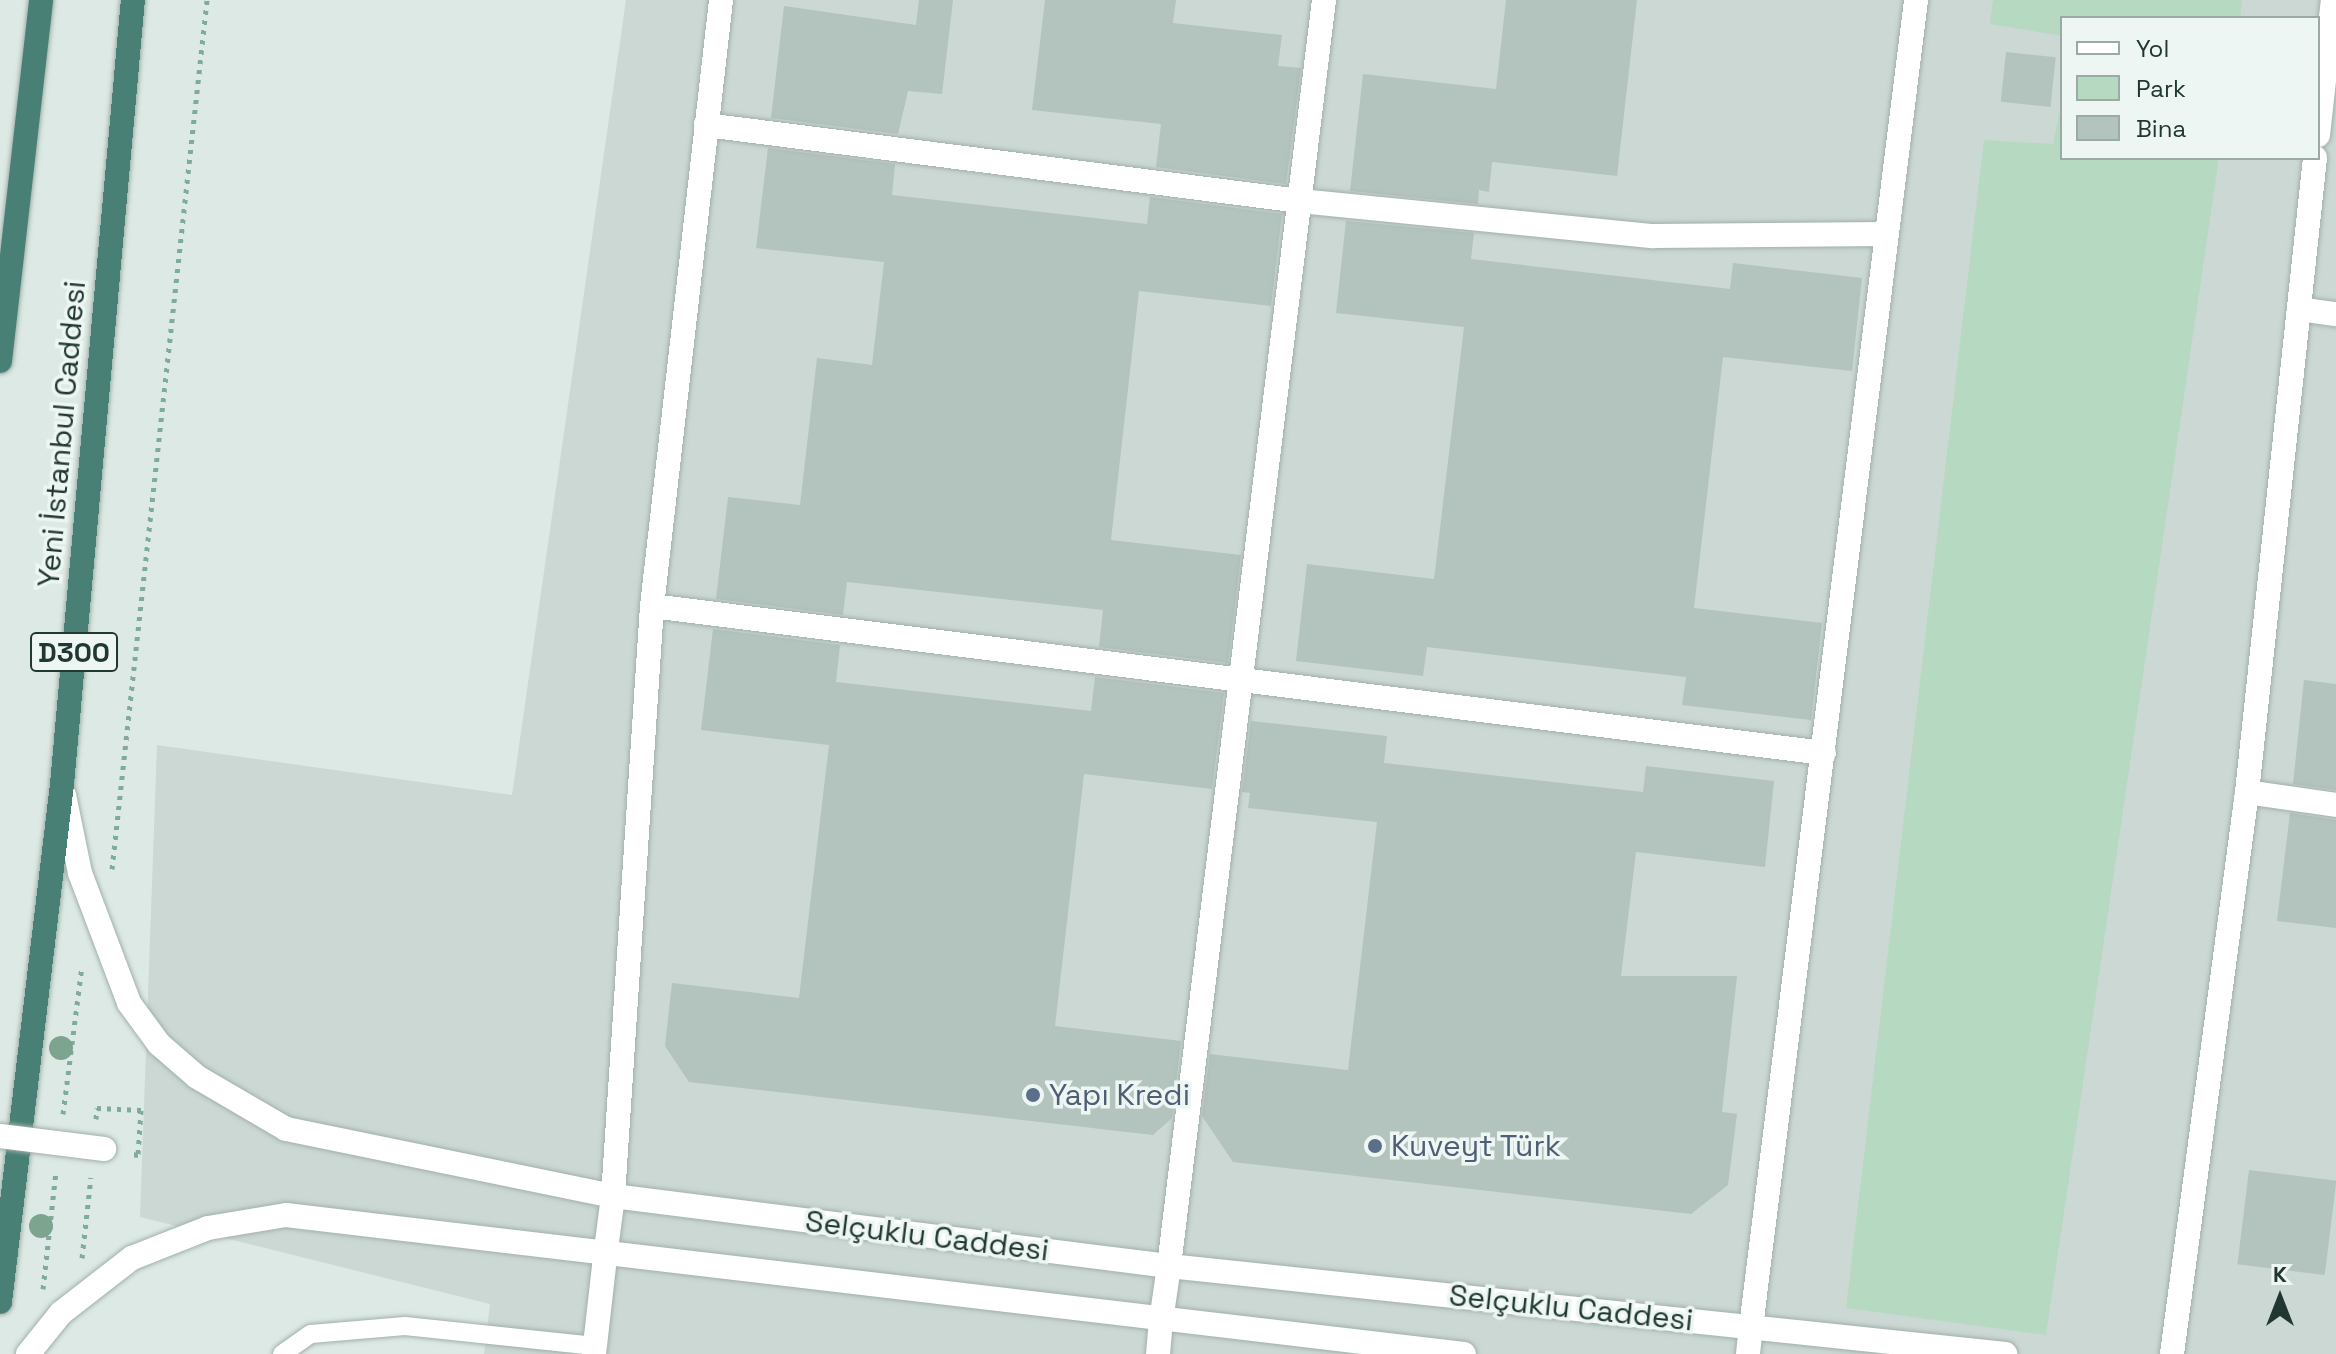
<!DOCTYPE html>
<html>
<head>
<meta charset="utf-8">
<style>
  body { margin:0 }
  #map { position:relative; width:2336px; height:1354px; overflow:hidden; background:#dde9e4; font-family:"Space Grotesk",sans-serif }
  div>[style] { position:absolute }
  .built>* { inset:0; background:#ccd8d3 }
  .green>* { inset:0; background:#b6d9c1 }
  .building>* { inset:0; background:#b3c3bd; transform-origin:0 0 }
  .path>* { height:5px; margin-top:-2.5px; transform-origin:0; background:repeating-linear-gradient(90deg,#7fab9f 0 4px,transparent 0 10px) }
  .roads { filter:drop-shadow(0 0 2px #a1b0ab) drop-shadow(0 0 2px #a1b0ab) }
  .service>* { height:18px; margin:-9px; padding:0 9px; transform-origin:9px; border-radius:9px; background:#fff }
  .minor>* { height:24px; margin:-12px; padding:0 12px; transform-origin:12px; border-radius:12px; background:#fff }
  .tertiary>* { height:24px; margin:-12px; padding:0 12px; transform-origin:12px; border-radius:12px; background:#fff }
  .trunk>* { height:24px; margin:-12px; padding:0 12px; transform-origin:12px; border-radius:12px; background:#488075 }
  .bridges { filter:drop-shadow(0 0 2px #a1b0ab) drop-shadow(0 0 2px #a1b0ab) }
  .pedestrian-bridge>* { height:24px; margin:-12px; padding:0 12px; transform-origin:12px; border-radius:12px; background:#fff }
  .trees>* { width:24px; height:24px; margin:-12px; border-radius:50%; background:#7ca48e }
  .dots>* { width:22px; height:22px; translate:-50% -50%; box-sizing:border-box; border:4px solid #edf6f2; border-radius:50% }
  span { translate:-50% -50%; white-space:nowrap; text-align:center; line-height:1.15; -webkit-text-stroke:7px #edf6f2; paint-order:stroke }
  .shield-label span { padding:2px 6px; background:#edf6f2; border:2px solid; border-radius:6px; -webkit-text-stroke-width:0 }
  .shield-label { font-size:28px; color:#203732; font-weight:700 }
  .street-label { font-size:30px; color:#203732 }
  .service-label { font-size:30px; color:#4e5e75 }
  .left { translate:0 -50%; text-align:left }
  .legend { position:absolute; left:2060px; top:16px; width:260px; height:144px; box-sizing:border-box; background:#edf6f2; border:2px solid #9baaa5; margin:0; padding:10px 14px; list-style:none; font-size:24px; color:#203732 }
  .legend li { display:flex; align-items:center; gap:16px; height:40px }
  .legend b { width:40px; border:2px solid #9baaa5 }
  .north { position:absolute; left:2240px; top:1258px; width:80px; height:80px; -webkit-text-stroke:6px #edf6f2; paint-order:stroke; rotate:0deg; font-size:22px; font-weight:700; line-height:32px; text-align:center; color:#203732 }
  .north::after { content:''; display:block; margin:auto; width:28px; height:36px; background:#203732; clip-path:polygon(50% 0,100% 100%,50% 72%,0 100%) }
</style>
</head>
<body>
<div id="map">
  <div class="built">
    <i style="clip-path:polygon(evenodd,626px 0,2336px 0,2336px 1354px,484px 1354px,490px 1304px,140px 1217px,157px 745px,512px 795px,626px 0,2062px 18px,2318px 18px,2318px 158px,2062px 158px,2062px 18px)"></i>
  </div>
  <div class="green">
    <i style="clip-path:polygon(1993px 0,2242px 0,2240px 18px,2062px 18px,2062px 36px,1990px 24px)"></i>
    <i style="clip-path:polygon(2062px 101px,2062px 158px,2219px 158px,2046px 1335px,1846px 1308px,1984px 140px,2053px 144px)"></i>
  </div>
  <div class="building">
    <i style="clip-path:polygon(919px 0,953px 0,942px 94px,908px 91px,898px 134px,771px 118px,784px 6px,916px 25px)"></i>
    <i style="clip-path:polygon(1045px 0,1176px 0,1173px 23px,1282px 35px,1278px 66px,1301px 68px,1286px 184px,1156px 167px,1161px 124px,1032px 110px)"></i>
    <i style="clip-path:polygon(1506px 0,1637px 0,1617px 176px,1492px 162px,1489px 192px,1479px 190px,1478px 204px,1350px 191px,1363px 74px,1496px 89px)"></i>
    <i style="left:2006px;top:52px;width:50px;height:50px;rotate:6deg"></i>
    <i style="clip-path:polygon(768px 148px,895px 164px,892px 195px,1147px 224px,1150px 197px,1282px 214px,1271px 306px,1139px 291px,1111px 540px,1241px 555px,1228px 663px,1099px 647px,1103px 610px,847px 582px,843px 615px,716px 599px,728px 497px,800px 505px,817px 358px,872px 365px,884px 262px,756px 248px)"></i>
    <i style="clip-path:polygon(1346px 221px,1474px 233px,1471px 259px,1730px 289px,1733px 263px,1862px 278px,1852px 371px,1723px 357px,1694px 608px,1822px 623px,1811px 720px,1682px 705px,1686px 677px,1427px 647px,1423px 676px,1296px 661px,1307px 564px,1434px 579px,1464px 327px,1336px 313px)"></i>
    <i style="clip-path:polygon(713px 629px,840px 645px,836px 682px,1091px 711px,1095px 677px,1224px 693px,1212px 789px,1084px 774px,1055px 1026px,1181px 1041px,1172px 1118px,1153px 1135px,689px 1082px,665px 1046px,672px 983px,799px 998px,829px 745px,701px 730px)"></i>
    <i style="clip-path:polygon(2304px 680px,2336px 684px,2336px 790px,2293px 784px)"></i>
    <i style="clip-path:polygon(1251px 721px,1387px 736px,1384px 763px,1643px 792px,1646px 766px,1774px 781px,1765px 867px,1636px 852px,1621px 976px,1737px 976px,1722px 1112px,1737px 1114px,1728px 1185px,1691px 1214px,1233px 1162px,1202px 1116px,1210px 1054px,1348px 1070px,1377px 822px,1248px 808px,1250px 793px,1242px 792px)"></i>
    <i style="clip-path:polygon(2290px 813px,2336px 820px,2336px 928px,2277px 921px)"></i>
    <i style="left:2249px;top:1170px;width:88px;height:95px;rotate:7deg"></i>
  </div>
  <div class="path">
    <i style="left:112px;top:869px;width:874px;rotate:-83.76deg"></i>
    <i style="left:63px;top:1114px;width:149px;rotate:-82.7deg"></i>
    <i style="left:96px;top:1119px;width:11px;rotate:-85deg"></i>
    <i style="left:97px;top:1108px;width:44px;rotate:2.6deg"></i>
    <i style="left:141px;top:1110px;width:45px;rotate:93.8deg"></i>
    <i style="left:138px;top:1155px;width:6px;rotate:-171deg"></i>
    <i style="left:82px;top:1258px;width:81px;rotate:-83.7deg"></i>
    <i style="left:43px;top:1289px;width:118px;rotate:-83.7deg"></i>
  </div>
  <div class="roads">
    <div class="service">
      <i style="left:282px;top:1354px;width:35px;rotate:-35deg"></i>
      <i style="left:311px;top:1334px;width:94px;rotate:-4.9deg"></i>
      <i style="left:405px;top:1326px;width:191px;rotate:6deg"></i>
    </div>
    <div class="minor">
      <i style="left:706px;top:125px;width:599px;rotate:7.29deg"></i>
      <i style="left:1300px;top:201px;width:355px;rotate:5.7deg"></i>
      <i style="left:1653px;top:236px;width:232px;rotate:-0.5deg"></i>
      <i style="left:2318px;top:135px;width:136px;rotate:-83.7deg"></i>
      <i style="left:2299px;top:309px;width:37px;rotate:8deg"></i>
      <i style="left:652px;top:606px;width:1181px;rotate:7.15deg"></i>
      <i style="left:2247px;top:792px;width:90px;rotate:8.3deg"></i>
      <i style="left:613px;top:1196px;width:591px;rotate:-86.22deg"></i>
      <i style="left:652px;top:606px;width:610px;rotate:-83.5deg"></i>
      <i style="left:1169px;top:1266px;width:1275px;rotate:-83.02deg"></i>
      <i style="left:1751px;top:1327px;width:1337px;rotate:-82.91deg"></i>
      <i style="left:594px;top:1354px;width:98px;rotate:-83.5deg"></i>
      <i style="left:1158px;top:1354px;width:33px;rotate:-85deg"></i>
      <i style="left:2172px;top:1354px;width:567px;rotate:-82.4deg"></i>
      <i style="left:2247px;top:792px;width:638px;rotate:-83.88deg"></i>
    </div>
    <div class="tertiary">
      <i style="left:64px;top:795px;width:80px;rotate:78.4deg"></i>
      <i style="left:80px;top:873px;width:139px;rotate:69.3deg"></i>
      <i style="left:129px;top:1003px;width:51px;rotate:53.8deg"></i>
      <i style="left:159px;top:1044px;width:50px;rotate:41deg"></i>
      <i style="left:197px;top:1077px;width:103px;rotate:30.3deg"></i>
      <i style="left:286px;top:1129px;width:334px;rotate:11.6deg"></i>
      <i style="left:613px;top:1196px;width:560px;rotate:7.18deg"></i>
      <i style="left:1169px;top:1266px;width:841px;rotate:6.01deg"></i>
      <i style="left:605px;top:1257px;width:62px;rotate:-82.5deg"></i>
      <i style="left:1161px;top:1321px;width:56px;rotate:-81.7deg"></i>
      <i style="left:28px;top:1354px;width:53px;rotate:-51.2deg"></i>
      <i style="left:61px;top:1313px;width:90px;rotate:-37.8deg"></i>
      <i style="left:132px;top:1258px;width:82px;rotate:-21.5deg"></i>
      <i style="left:208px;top:1228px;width:79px;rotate:-9.5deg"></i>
      <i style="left:286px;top:1215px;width:1186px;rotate:6.73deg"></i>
      <i style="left:1748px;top:1354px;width:27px;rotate:-84deg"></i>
    </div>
    <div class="trunk">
      <i style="left:0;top:361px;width:363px;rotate:-83.5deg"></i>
      <i style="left:0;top:1302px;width:522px;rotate:-83.17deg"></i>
      <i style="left:62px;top:784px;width:787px;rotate:-84.83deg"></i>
    </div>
  </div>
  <div class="bridges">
    <div class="pedestrian-bridge">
      <i style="left:0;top:1136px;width:105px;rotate:7.1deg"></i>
    </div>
  </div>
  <div class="trees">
    <i style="left:61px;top:1048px"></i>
    <i style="left:41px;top:1226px"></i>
  </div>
  <div class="dots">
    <i style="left:1033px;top:1095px;background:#5c6f8a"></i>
    <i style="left:1375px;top:1146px;background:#5c6f8a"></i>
  </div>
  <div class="shield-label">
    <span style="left:74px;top:652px">D300</span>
  </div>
  <div class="street-label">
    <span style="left:62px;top:434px;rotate:-85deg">Yeni İstanbul Caddesi</span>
    <span style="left:927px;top:1236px;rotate:7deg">Selçuklu Caddesi</span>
    <span style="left:1571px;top:1308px;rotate:6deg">Selçuklu Caddesi</span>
  </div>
  <div class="service-label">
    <span class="left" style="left:1049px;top:1095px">Yapı Kredi</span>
    <span class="left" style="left:1391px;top:1146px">Kuveyt Türk</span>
  </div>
  <ul class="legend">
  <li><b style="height:10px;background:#fff"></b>Yol</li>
  <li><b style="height:22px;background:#b6d9c1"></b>Park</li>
  <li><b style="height:22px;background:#b3c3bd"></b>Bina</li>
  </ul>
  <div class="north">K</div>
</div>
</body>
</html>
